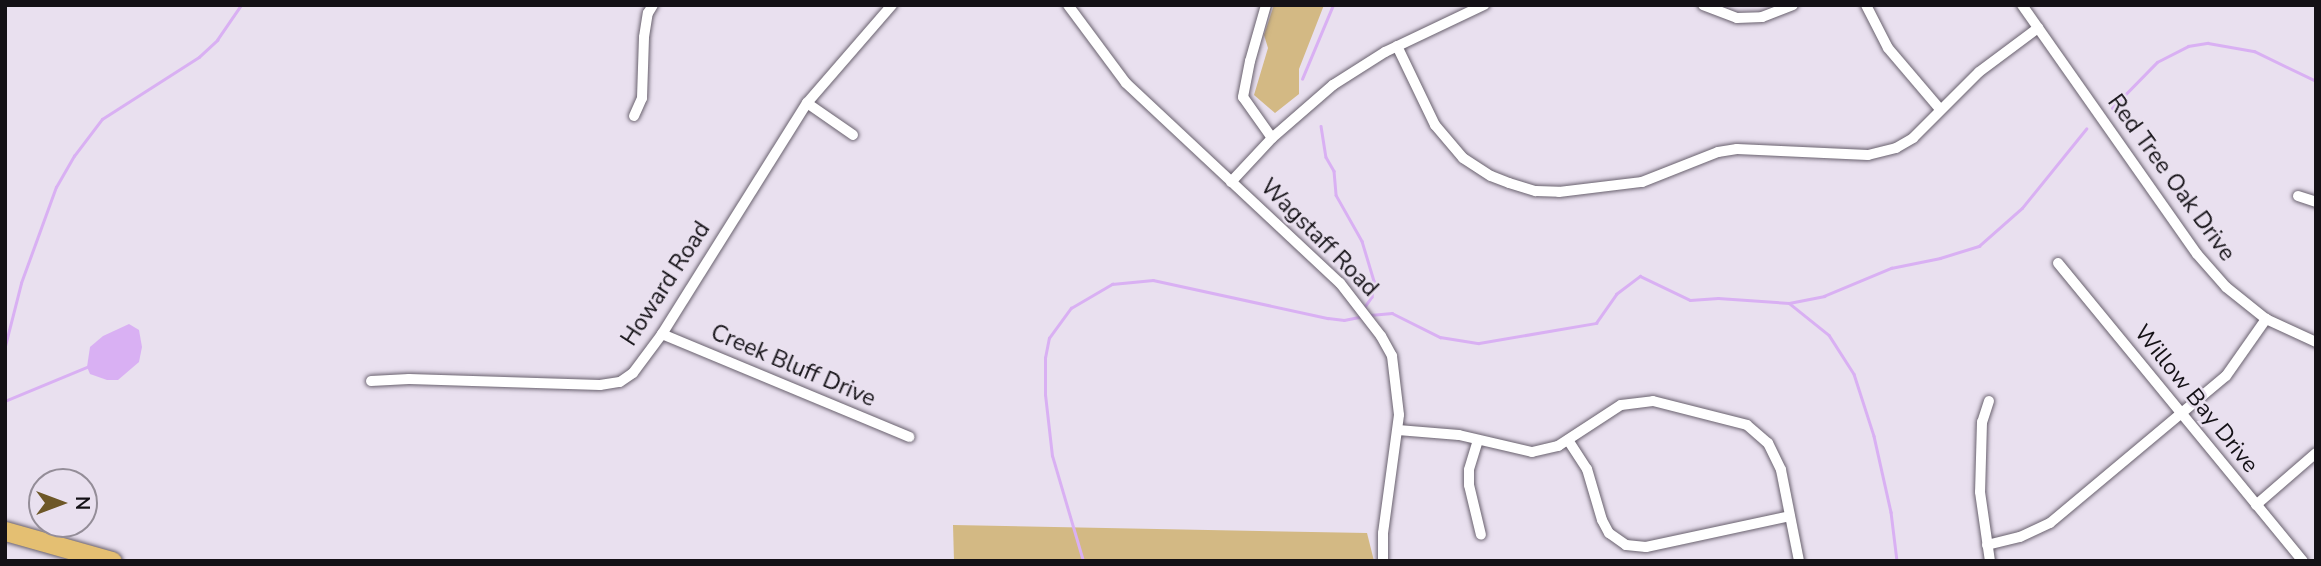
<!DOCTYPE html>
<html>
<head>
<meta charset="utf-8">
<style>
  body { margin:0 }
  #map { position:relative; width:2321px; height:566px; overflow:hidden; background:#e9e0ef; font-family:"Nunito Sans",sans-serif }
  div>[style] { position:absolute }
  .green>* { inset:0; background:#d3b984 }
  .water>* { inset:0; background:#d9b0f3 }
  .stream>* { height:2.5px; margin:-1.25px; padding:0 1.25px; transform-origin:1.25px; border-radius:1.25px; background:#d9b0f3 }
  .roads { filter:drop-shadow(0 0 2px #69616e) drop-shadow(0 0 2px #69616e) }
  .street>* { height:10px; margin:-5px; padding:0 5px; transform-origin:5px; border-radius:5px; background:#fff }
  .highway>* { height:19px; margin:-9.5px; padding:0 9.5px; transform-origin:9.5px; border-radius:9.5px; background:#e4bf72 }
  span { translate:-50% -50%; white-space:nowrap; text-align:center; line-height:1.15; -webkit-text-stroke:5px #e9e0ef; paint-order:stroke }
  .street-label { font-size:23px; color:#141116 }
  .frame { position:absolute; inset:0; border:7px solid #141116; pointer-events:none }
  .north { position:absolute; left:28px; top:468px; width:70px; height:70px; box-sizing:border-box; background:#e9e0ef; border:2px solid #948d98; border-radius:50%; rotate:90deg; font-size:19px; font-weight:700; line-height:28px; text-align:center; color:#141116 }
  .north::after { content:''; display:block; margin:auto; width:24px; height:32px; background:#6d5727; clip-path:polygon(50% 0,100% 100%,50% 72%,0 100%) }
</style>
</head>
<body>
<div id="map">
  <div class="green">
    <i style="clip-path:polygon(1274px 5px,1324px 5px,1299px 69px,1299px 94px,1275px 113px,1254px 95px,1268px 48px,1264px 35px)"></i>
    <i style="clip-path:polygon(953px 525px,1367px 533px,1374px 561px,954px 561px)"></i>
  </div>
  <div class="water">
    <i style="clip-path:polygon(129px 324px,139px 330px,142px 347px,139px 362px,118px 380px,107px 380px,90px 374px,87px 367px,90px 347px,103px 336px)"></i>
  </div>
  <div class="stream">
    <i style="left:1302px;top:79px;width:80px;rotate:-67.3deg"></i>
    <i style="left:2112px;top:108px;width:64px;rotate:-45.6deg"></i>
    <i style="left:2157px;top:62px;width:35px;rotate:-27deg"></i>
    <i style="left:2188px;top:46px;width:20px;rotate:-9deg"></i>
    <i style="left:2208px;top:43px;width:47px;rotate:9.9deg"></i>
    <i style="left:2254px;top:51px;width:69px;rotate:25.8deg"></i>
    <i style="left:1321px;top:126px;width:31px;rotate:81deg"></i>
    <i style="left:1326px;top:157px;width:16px;rotate:60deg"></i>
    <i style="left:1334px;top:171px;width:24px;rotate:85deg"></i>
    <i style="left:1336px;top:195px;width:53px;rotate:60.5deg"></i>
    <i style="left:1362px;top:241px;width:42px;rotate:73.3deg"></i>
    <i style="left:1374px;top:281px;width:16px;rotate:97deg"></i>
    <i style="left:1372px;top:297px;width:12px;rotate:125deg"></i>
    <i style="left:1789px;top:303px;width:51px;rotate:38.7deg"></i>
    <i style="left:1829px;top:335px;width:46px;rotate:57.3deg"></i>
    <i style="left:1854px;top:374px;width:65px;rotate:72.1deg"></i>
    <i style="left:1874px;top:436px;width:78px;rotate:77.4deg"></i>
    <i style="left:1891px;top:512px;width:49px;rotate:83deg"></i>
    <i style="left:1370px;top:315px;width:22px;rotate:-5deg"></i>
    <i style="left:1392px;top:313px;width:54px;rotate:26.6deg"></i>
    <i style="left:1440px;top:337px;width:39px;rotate:9deg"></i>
    <i style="left:1479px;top:343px;width:119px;rotate:-9.7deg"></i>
    <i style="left:1596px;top:323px;width:35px;rotate:-55deg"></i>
    <i style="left:1616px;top:294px;width:30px;rotate:-37deg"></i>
    <i style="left:1640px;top:276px;width:55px;rotate:25.6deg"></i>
    <i style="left:1690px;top:300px;width:28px;rotate:-4deg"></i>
    <i style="left:1718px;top:298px;width:71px;rotate:4deg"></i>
    <i style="left:1789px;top:303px;width:36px;rotate:-11deg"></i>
    <i style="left:1824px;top:296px;width:73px;rotate:-22.7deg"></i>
    <i style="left:1891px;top:268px;width:50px;rotate:-11.5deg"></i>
    <i style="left:1940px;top:258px;width:41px;rotate:-17.1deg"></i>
    <i style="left:1979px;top:246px;width:57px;rotate:-41.5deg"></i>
    <i style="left:2022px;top:208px;width:102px;rotate:-51deg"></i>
    <i style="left:5px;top:346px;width:65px;rotate:-75.7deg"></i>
    <i style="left:21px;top:283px;width:102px;rotate:-70deg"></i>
    <i style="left:56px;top:187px;width:36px;rotate:-60deg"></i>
    <i style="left:74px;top:156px;width:46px;rotate:-52.9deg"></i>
    <i style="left:102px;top:119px;width:115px;rotate:-32.6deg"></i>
    <i style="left:199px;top:57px;width:25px;rotate:-43deg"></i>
    <i style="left:217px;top:40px;width:42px;rotate:-55.6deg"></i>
    <i style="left:5px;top:401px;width:89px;rotate:-22.5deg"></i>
    <i style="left:1083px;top:561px;width:109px;rotate:-106.4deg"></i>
    <i style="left:1052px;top:456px;width:61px;rotate:-96.5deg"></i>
    <i style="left:1045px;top:395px;width:37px;rotate:-90deg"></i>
    <i style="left:1045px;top:358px;width:20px;rotate:-79deg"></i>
    <i style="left:1049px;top:338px;width:37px;rotate:-54deg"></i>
    <i style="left:1071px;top:308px;width:48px;rotate:-30.3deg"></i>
    <i style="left:1112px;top:284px;width:41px;rotate:-5.6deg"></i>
    <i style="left:1153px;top:280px;width:179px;rotate:12.3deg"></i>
    <i style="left:1328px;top:318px;width:16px;rotate:7deg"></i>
    <i style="left:1344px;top:320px;width:16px;rotate:-11deg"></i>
  </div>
  <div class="roads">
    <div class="street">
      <i style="left:1068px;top:5px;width:97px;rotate:53.4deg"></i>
      <i style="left:1126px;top:83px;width:293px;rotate:43.1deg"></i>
      <i style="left:1340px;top:283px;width:67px;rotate:52.3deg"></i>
      <i style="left:1381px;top:336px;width:23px;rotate:61deg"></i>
      <i style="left:1392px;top:356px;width:59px;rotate:83.2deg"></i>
      <i style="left:1399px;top:415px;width:119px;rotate:97.7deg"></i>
      <i style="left:1383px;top:533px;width:28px;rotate:90deg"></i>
      <i style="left:1266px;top:5px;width:58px;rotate:105.9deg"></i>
      <i style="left:1250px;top:61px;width:37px;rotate:101deg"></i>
      <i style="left:1243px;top:97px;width:50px;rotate:54.7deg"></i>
      <i style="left:1703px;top:5px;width:36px;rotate:21deg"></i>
      <i style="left:1737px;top:18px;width:25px;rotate:-2deg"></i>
      <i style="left:1762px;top:17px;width:33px;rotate:-21deg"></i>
      <i style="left:1866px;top:5px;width:48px;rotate:62.9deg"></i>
      <i style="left:1888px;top:48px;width:80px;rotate:49.6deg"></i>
      <i style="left:2022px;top:5px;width:304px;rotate:54.9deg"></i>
      <i style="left:2197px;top:254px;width:44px;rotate:48.7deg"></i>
      <i style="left:2226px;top:287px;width:51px;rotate:38.7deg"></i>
      <i style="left:2266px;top:319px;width:55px;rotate:24.7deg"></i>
      <i style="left:1397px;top:46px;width:88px;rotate:64.3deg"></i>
      <i style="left:1435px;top:125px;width:43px;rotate:49.7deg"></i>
      <i style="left:1463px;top:158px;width:33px;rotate:33deg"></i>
      <i style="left:1491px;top:176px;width:19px;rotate:21deg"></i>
      <i style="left:1509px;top:183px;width:28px;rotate:17deg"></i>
      <i style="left:1536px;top:191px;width:23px;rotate:2deg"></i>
      <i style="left:1559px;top:192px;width:84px;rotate:-6.9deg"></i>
      <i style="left:1642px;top:182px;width:82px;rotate:-21.5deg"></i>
      <i style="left:1718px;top:152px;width:19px;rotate:-9deg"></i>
      <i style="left:1737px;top:149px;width:131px;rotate:2.6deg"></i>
      <i style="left:1868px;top:155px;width:29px;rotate:-14deg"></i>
      <i style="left:1896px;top:148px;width:20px;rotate:-30deg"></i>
      <i style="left:1913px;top:138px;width:93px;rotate:-45deg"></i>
      <i style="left:1979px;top:72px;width:74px;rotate:-36.7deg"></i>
      <i style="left:807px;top:103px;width:56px;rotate:34.8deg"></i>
      <i style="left:634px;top:116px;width:20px;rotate:-66deg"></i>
      <i style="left:642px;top:98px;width:61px;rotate:-88.1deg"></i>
      <i style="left:644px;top:37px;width:24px;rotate:-81deg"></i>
      <i style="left:648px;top:13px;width:9px;rotate:-58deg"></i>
      <i style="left:1231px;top:182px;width:60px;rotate:-47deg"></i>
      <i style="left:1272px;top:138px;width:81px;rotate:-41deg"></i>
      <i style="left:1333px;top:85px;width:62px;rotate:-32.4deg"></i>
      <i style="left:1385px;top:52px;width:110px;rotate:-25.4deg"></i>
      <i style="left:2298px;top:196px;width:19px;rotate:18deg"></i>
      <i style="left:2058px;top:263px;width:386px;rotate:50.6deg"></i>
      <i style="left:662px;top:334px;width:268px;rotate:22.6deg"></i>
      <i style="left:371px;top:381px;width:38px;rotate:-3deg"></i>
      <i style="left:409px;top:379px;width:191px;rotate:1.8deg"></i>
      <i style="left:600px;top:385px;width:20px;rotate:-9deg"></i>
      <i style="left:620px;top:382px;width:16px;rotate:-35deg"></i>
      <i style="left:633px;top:373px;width:49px;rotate:-53.4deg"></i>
      <i style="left:662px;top:334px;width:273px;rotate:-57.9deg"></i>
      <i style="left:807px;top:103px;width:130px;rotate:-49.1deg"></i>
      <i style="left:1989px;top:401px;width:22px;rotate:108deg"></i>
      <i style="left:1982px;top:422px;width:70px;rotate:91.6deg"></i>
      <i style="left:1980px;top:492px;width:70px;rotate:81.8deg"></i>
      <i style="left:1398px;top:430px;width:61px;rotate:4.7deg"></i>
      <i style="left:1459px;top:435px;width:75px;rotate:13.1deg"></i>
      <i style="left:1532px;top:452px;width:27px;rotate:-13deg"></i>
      <i style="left:1558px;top:446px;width:75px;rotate:-33.1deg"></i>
      <i style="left:1621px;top:405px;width:32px;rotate:-7deg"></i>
      <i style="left:1653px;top:401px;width:97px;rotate:14.3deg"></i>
      <i style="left:1747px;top:425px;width:28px;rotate:41deg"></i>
      <i style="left:1768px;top:443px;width:30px;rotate:64deg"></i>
      <i style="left:1781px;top:470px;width:93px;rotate:78.8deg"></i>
      <i style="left:1478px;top:440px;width:31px;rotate:107deg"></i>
      <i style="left:1469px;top:470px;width:15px;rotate:90deg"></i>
      <i style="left:1469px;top:485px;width:51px;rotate:76.5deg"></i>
      <i style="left:1568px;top:440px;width:35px;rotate:57deg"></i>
      <i style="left:1587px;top:469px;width:53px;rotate:73.6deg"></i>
      <i style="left:1602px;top:520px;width:15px;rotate:62deg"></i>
      <i style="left:1609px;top:533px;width:21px;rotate:35deg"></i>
      <i style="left:1626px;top:545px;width:20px;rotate:6deg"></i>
      <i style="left:1646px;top:547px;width:147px;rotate:-12.1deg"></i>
      <i style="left:2256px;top:505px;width:79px;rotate:-40.9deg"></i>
      <i style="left:1987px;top:545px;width:34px;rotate:-14deg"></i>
      <i style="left:2020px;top:537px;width:33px;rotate:-25deg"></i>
      <i style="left:2050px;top:523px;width:229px;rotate:-39.9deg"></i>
      <i style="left:2226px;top:376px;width:70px;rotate:-54.9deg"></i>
    </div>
    <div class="highway">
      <i style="left:5px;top:531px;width:111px;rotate:15.7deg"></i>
    </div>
  </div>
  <div class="street-label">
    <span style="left:2171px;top:178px;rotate:54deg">Red Tree Oak Drive</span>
    <span style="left:1319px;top:238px;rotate:45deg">Wagstaff Road</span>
    <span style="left:666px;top:284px;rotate:-57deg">Howard Road</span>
    <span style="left:793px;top:366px;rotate:23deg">Creek Bluff Drive</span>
    <span style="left:2196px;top:399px;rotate:51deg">Willow Bay Drive</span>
  </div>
  <div class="frame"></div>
  <div class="north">N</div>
</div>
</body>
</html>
